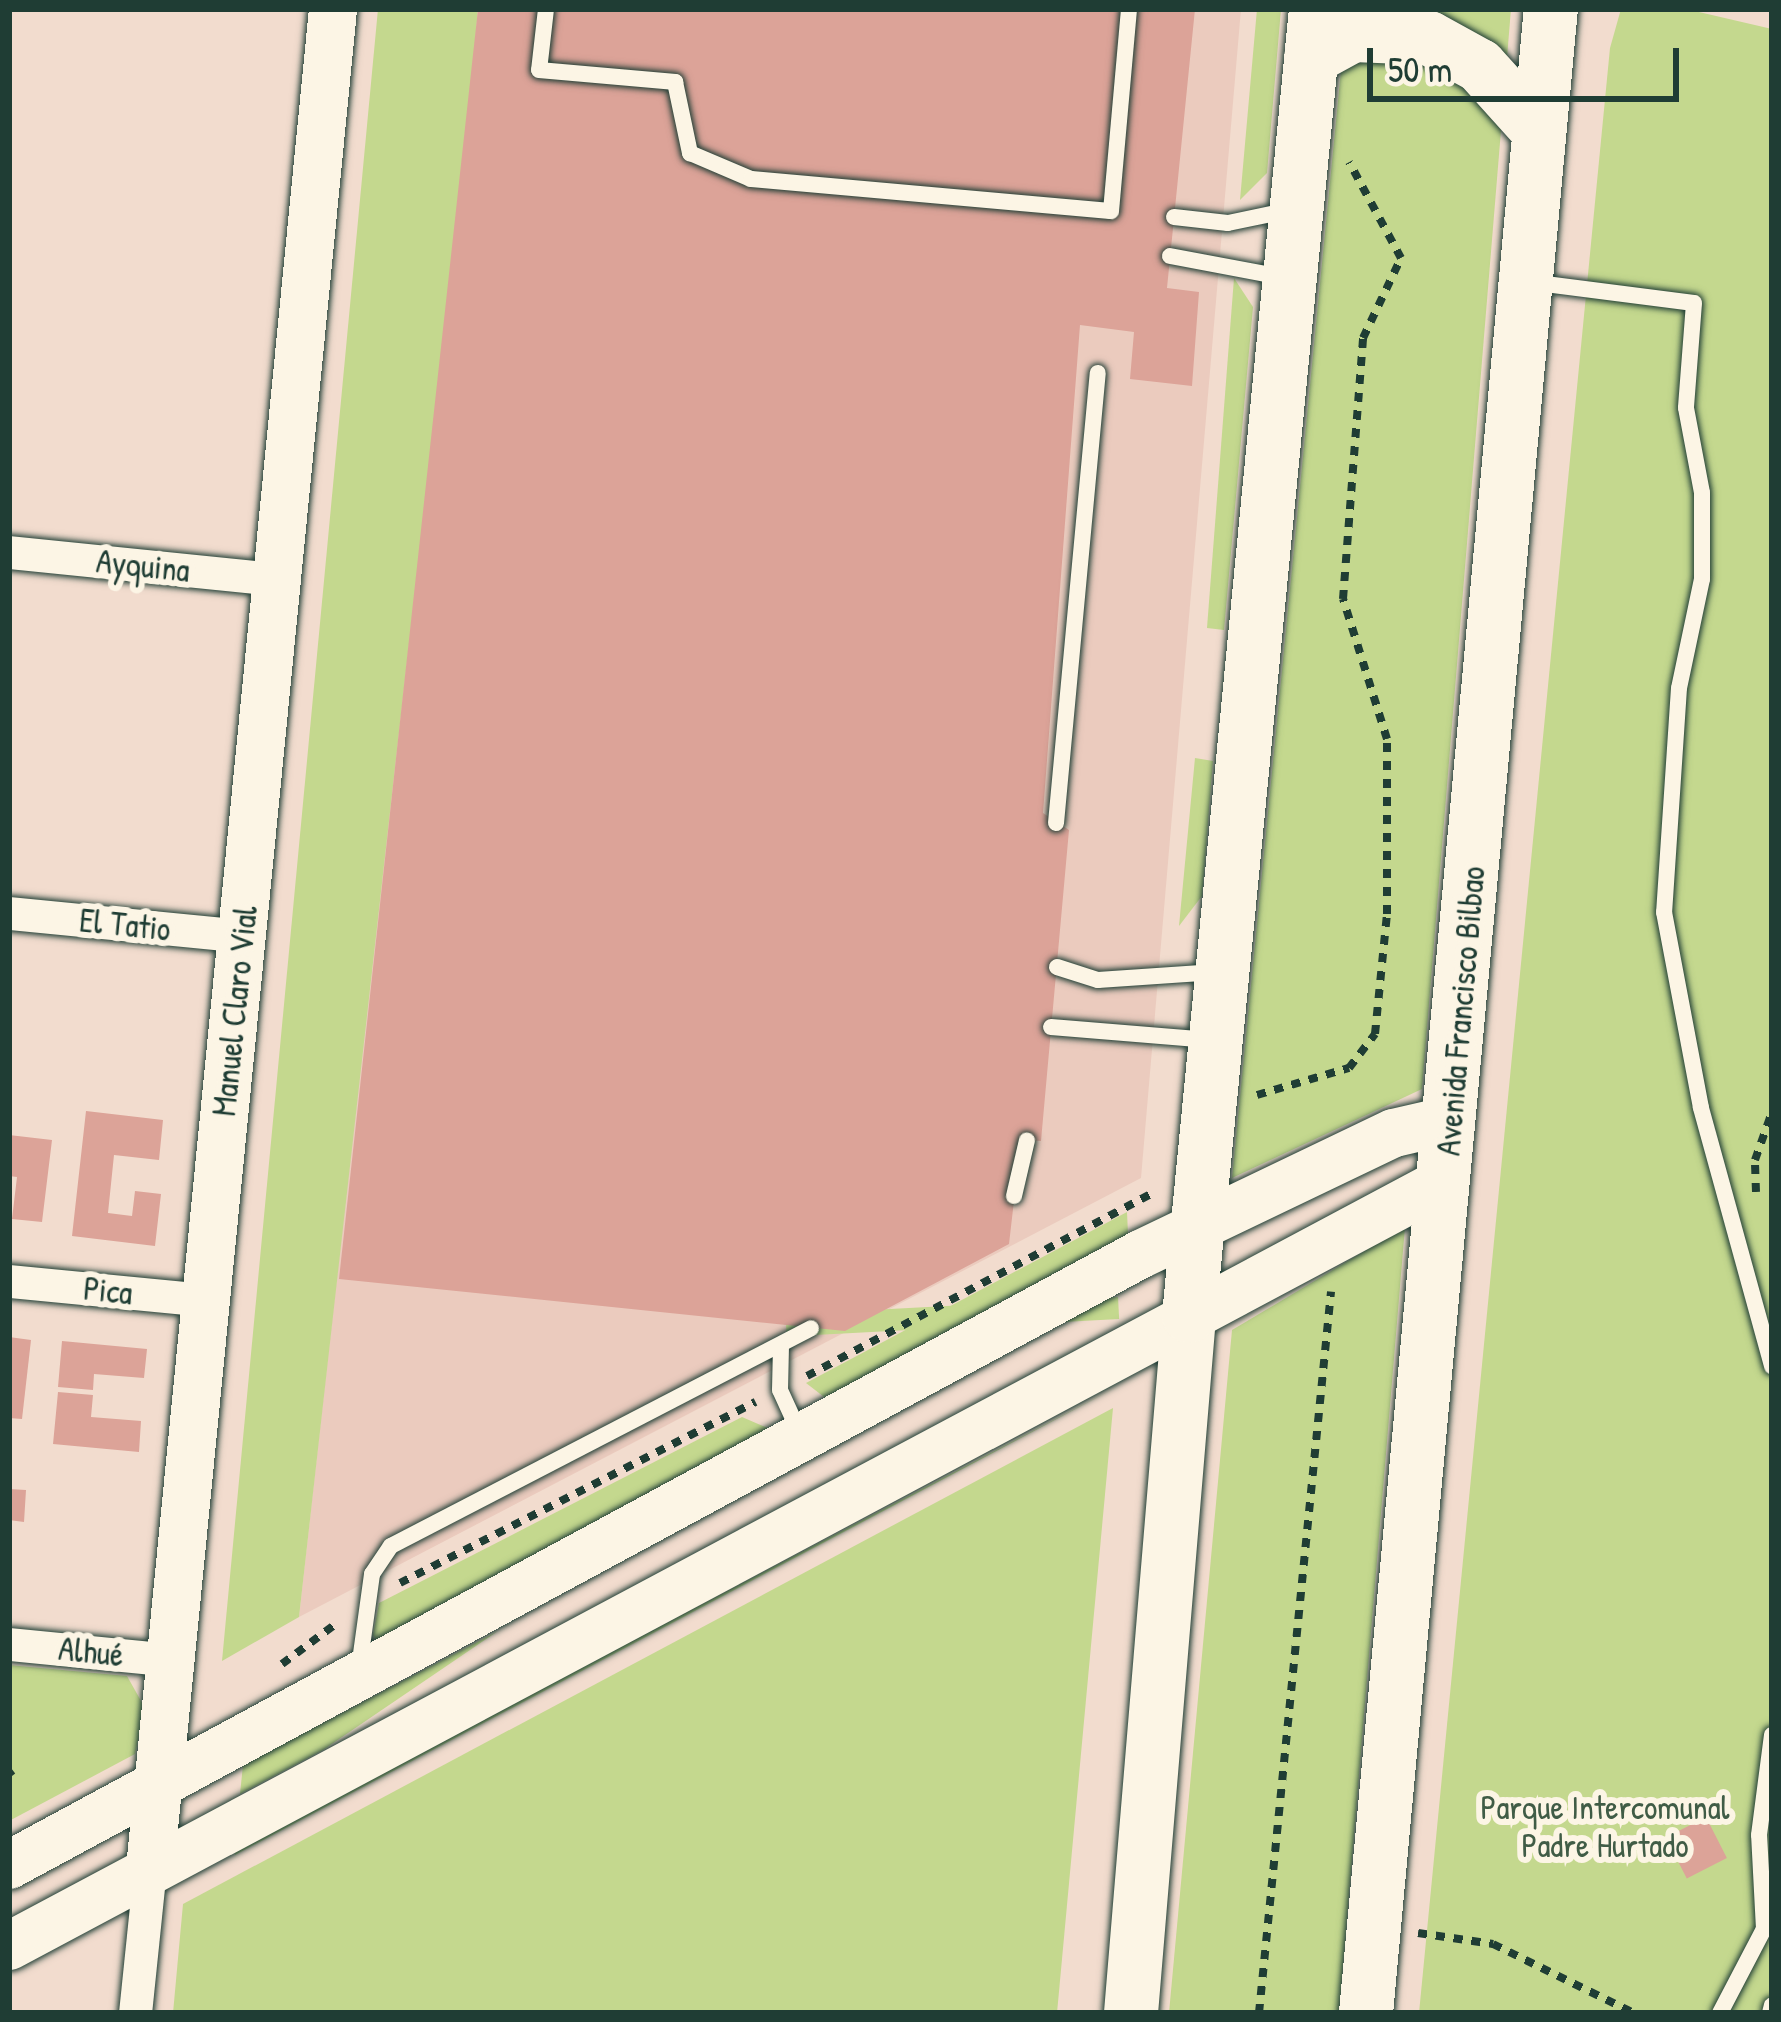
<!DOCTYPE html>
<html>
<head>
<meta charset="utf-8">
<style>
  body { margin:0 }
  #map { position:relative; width:1781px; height:2022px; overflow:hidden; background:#f2dcce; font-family:"Patrick Hand",sans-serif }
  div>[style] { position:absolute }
  .built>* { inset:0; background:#ebcbbe }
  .green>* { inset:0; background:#c4d88e; transform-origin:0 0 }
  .building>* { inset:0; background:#dca398; transform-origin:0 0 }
  .path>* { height:8px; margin-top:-4px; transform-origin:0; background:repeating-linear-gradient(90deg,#1f3d34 0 9px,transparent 0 18px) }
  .roads { filter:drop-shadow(0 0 3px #1f3d34) drop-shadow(0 0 3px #1f3d34) }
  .lane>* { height:16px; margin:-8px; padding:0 8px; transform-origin:8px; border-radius:8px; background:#fcf5e5 }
  .street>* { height:33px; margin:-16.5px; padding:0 16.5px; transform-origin:16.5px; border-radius:16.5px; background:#fcf5e5 }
  .secondary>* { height:48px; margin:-24px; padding:0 24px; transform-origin:24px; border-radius:24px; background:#fcf5e5 }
  .primary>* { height:54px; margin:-27px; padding:0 27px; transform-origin:27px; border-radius:27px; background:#fcf5e5 }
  span { translate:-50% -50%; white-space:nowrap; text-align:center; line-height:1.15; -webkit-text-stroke:12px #fcf5e5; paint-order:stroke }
  .street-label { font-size:33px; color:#1f3d34 }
  .park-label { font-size:33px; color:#405c46 }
  .frame { position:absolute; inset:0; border:12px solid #1f3d34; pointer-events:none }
  .scale { position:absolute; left:1367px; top:48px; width:312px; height:54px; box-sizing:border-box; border:6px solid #1f3d34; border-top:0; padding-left:15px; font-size:36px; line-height:42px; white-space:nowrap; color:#1f3d34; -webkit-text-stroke:9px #fcf5e5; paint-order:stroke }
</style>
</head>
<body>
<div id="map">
  <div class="built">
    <i style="clip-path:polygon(478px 9px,1241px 9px,1141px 1178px,299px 1617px)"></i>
  </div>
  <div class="green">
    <i style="clip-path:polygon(378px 9px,478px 9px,468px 122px,299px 1617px,222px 1661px)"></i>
    <i style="clip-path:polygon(1257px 9px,1281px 9px,1267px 173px,1240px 200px)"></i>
    <i style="clip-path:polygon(1347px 9px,1511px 9px,1422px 1089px,1232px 1178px)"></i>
    <i style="clip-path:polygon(1621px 9px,1686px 9px,1772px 29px,1772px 2013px,1419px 2013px,1610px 48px)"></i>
    <i style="clip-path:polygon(1234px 278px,1253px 307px,1224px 630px,1207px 628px)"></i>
    <i style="clip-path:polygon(1195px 758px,1213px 761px,1202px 896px,1179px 926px)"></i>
    <i style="clip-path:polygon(1127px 1212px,1128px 1234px,840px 1396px,828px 1400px,806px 1383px)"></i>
    <i style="clip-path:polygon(1405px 1227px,1339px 2013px,1169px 2013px,1232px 1330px)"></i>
    <i style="left:1118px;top:1297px;width:22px;height:333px;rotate:87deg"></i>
    <i style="clip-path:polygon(1117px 1387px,235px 1855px,234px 1849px)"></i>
    <i style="clip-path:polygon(1113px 1408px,1057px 2013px,173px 2013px,183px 1904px)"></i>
    <i style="clip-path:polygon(742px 1417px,770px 1429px,377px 1641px,373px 1635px,379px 1603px)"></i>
    <i style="clip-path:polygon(498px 1631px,323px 1750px,240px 1794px,243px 1765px)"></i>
    <i style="clip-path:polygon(9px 1665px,127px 1676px,145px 1708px,135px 1754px,9px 1821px)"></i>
  </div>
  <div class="building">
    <i style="clip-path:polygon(478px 9px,1195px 9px,1167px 288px,1199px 292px,1192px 386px,1130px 379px,1134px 332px,1080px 325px,1043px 813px,1069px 830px,1041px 1141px,1021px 1140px,1009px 1244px,845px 1331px,339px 1279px)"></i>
    <i style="clip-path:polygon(86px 1111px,163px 1120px,159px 1160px,114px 1155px,108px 1213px,132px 1216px,135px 1191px,161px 1194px,155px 1246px,72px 1236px)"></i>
    <i style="clip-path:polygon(9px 1135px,52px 1140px,42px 1222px,12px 1219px,17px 1177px,9px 1176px)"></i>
    <i style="clip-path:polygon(9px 1337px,31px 1340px,22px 1419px,9px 1418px)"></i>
    <i style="clip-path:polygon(62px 1341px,147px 1349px,144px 1378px,94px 1374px,93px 1390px,58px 1387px)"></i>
    <i style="clip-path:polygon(58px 1392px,93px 1395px,91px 1417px,141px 1421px,139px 1452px,53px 1444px)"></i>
    <i style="clip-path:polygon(9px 1489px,26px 1490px,24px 1522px,9px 1520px)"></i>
    <i style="left:1706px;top:1817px;width:46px;height:45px;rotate:63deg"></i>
  </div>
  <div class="path">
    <i style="left:1257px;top:1095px;width:96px;rotate:-16.4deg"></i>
    <i style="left:1349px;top:1068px;width:43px;rotate:-52.6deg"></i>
    <i style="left:1375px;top:1034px;width:121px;rotate:-84.3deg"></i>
    <i style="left:1387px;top:914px;width:175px;rotate:-90deg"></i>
    <i style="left:1387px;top:739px;width:147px;rotate:-107.4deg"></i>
    <i style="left:1343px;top:599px;width:262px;rotate:-85.6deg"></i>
    <i style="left:1363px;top:338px;width:89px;rotate:-64.6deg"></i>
    <i style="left:1401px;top:258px;width:109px;rotate:-118.4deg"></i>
    <i style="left:1756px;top:1192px;width:32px;rotate:-92deg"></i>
    <i style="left:1755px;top:1160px;width:51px;rotate:-70.5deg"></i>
    <i style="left:807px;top:1376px;width:393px;rotate:-27.9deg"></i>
    <i style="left:400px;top:1583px;width:399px;rotate:-27deg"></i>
    <i style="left:282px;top:1664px;width:69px;rotate:-36.7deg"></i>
    <i style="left:9px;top:1772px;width:5px;rotate:53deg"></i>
    <i style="left:1418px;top:1933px;width:76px;rotate:8.3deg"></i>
    <i style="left:1493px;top:1944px;width:157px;rotate:26.1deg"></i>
    <i style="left:1259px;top:2013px;width:725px;rotate:-84.3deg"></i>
  </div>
  <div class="roads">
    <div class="lane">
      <i style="left:546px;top:9px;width:61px;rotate:96.5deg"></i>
      <i style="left:539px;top:70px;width:137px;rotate:5deg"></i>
      <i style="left:675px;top:82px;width:73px;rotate:78.1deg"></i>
      <i style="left:690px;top:153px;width:66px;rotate:23.1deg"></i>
      <i style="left:751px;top:179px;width:361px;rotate:5.1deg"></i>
      <i style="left:1111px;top:211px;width:203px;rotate:-84.9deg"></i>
      <i style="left:1174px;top:217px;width:54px;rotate:6.3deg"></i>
      <i style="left:1228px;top:223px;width:63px;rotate:-11.8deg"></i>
      <i style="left:1170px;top:256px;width:113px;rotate:10.7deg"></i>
      <i style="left:1530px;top:282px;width:165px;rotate:7.3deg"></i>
      <i style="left:1694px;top:303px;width:105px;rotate:94.4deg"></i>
      <i style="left:1686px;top:408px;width:86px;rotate:79.3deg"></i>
      <i style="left:1702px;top:493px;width:86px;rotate:90deg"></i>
      <i style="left:1702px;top:579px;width:111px;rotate:101.9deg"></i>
      <i style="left:1679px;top:688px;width:225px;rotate:93.8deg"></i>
      <i style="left:1664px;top:912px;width:199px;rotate:79.3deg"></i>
      <i style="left:1701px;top:1108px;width:268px;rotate:74.6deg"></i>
      <i style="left:1056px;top:823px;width:452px;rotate:-84.7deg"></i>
      <i style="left:1057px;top:967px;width:43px;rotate:17.6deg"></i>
      <i style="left:1098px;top:980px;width:118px;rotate:-3.9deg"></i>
      <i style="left:1051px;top:1027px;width:159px;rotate:4.7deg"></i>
      <i style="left:1014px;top:1196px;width:57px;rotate:-76.9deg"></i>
      <i style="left:781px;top:1346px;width:44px;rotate:91.3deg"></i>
      <i style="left:780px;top:1390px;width:51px;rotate:65.5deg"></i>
      <i style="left:359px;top:1668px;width:95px;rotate:-82.1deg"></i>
      <i style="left:372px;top:1574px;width:34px;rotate:-56deg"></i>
      <i style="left:391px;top:1546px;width:473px;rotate:-27.4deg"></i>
      <i style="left:1720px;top:2013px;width:95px;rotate:-62.4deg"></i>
      <i style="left:1764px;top:1929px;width:94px;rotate:-93deg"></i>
      <i style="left:1759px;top:1835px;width:101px;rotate:-82.6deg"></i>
      <i style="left:1770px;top:2013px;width:8px;rotate:-76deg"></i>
    </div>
    <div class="street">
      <i style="left:9px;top:552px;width:269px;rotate:5.8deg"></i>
      <i style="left:9px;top:913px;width:234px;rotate:5.6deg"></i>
      <i style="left:9px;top:1281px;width:198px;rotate:5.5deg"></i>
      <i style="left:9px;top:1644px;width:164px;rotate:5.6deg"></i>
      <i style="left:135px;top:2013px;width:145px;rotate:-84.1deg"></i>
    </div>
    <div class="secondary">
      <i style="left:9px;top:1865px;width:1286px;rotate:-28.36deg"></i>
      <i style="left:1141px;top:1254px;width:280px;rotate:-25.6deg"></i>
      <i style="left:1394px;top:1133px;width:57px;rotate:-13.1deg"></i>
      <i style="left:150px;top:1869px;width:1869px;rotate:-84.38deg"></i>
      <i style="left:9px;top:1946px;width:1627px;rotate:-28.05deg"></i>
    </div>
    <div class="primary">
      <i style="left:1311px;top:58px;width:48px;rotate:-28.7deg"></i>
      <i style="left:1353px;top:35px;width:76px;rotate:2.3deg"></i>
      <i style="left:1429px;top:38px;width:58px;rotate:28.8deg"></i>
      <i style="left:1480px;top:66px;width:85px;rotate:47.9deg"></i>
      <i style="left:1131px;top:2013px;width:699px;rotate:-85.24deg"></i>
      <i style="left:1189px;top:1316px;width:1313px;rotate:-84.45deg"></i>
      <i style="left:1366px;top:2013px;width:2013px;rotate:-84.73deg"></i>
    </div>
  </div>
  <div class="street-label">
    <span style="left:143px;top:566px;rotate:6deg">Ayquina</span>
    <span style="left:125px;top:925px;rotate:6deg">El Tatio</span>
    <span style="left:235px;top:1011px;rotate:-84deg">Manuel Claro Vial</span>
    <span style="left:1461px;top:1011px;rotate:-85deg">Avenida Francisco Bilbao</span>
    <span style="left:108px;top:1291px;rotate:6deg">Pica</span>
    <span style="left:91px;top:1652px;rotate:6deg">Alhué</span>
  </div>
  <div class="park-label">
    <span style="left:1605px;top:1827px">Parque Intercomunal<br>Padre Hurtado</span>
  </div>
  <div class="frame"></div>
  <div class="scale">50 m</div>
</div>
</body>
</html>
